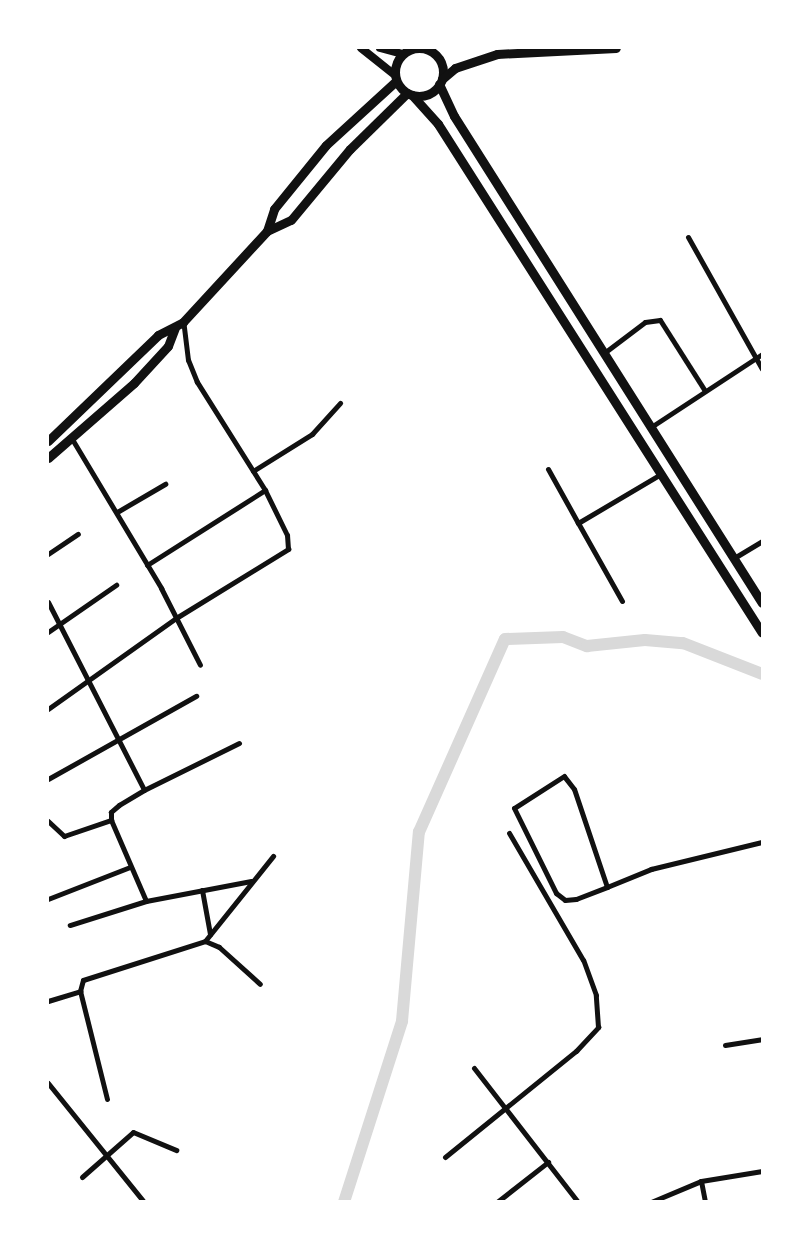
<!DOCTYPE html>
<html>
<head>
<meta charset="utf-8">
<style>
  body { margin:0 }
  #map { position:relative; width:810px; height:1249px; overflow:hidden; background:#fff; font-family:Commissioner,sans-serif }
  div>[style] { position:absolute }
  .canal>* { height:12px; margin:-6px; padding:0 6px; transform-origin:6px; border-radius:6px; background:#d9d9d9 }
  .minor>* { height:5px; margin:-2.5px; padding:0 2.5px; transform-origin:2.5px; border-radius:2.5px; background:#111 }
  .tertiary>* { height:8px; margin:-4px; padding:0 4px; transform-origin:4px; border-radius:4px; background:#111 }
  .secondary>* { height:9px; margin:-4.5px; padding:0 4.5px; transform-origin:4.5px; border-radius:4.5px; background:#111 }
  .secondary>.ring { margin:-4.5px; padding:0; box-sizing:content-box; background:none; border:9px solid #111; border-radius:50% }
  span { translate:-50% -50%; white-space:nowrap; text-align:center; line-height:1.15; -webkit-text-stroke:4px #fff; paint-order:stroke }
  .frame { position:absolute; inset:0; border:49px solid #fff; pointer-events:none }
</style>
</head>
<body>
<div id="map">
  <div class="canal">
    <i style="left:344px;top:1202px;width:190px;rotate:-72.2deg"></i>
    <i style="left:402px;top:1021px;width:190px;rotate:-84.9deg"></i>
    <i style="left:419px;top:832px;width:211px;rotate:-66deg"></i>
    <i style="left:505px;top:639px;width:58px;rotate:-2deg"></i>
    <i style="left:563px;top:637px;width:26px;rotate:21deg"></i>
    <i style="left:587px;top:646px;width:58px;rotate:-5.9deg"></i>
    <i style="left:645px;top:640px;width:38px;rotate:5deg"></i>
    <i style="left:683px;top:643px;width:85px;rotate:21.4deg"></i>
  </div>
  <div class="minor">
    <i style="left:688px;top:237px;width:151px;rotate:60.7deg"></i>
    <i style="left:604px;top:353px;width:51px;rotate:-37.1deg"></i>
    <i style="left:645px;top:322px;width:15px;rotate:-8deg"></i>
    <i style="left:660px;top:320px;width:84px;rotate:57.6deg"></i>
    <i style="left:651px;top:427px;width:133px;rotate:-33.3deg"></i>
    <i style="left:72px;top:439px;width:174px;rotate:59.1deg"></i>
    <i style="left:161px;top:588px;width:86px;rotate:63.1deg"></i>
    <i style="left:548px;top:469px;width:62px;rotate:60.9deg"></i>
    <i style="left:253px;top:471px;width:70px;rotate:-32.1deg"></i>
    <i style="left:312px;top:434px;width:42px;rotate:-47.9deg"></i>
    <i style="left:117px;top:512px;width:56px;rotate:-30.3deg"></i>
    <i style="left:48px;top:554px;width:36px;rotate:-34deg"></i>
    <i style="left:734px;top:558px;width:33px;rotate:-31deg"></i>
    <i style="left:147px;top:565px;width:140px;rotate:-32.4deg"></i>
    <i style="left:622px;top:601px;width:90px;rotate:-119.4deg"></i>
    <i style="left:578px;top:523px;width:96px;rotate:-30.6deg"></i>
    <i style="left:48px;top:602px;width:211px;rotate:62.9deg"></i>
    <i style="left:144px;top:790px;width:29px;rotate:149deg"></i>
    <i style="left:119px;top:805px;width:11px;rotate:139deg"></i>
    <i style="left:111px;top:812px;width:8px;rotate:90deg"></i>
    <i style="left:111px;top:820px;width:88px;rotate:66.6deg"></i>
    <i style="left:146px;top:901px;width:80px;rotate:162.5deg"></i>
    <i style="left:48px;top:632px;width:83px;rotate:-34.7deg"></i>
    <i style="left:48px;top:709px;width:157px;rotate:-35.4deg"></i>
    <i style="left:176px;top:618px;width:132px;rotate:-31.6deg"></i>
    <i style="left:288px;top:549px;width:14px;rotate:-94deg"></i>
    <i style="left:287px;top:535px;width:50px;rotate:-116.1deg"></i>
    <i style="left:265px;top:490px;width:128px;rotate:-122.2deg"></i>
    <i style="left:197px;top:382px;width:24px;rotate:-112deg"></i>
    <i style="left:188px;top:360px;width:38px;rotate:-97deg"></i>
    <i style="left:48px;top:779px;width:170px;rotate:-29.3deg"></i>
    <i style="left:144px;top:790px;width:106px;rotate:-26.3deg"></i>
    <i style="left:48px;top:821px;width:22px;rotate:43deg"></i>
    <i style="left:64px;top:836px;width:50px;rotate:-18.8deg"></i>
    <i style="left:607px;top:887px;width:103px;rotate:-108.6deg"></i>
    <i style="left:574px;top:789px;width:16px;rotate:-128deg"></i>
    <i style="left:564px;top:776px;width:59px;rotate:147.4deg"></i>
    <i style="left:514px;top:808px;width:95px;rotate:63.7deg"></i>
    <i style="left:556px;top:893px;width:11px;rotate:38deg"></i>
    <i style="left:565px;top:900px;width:11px;rotate:-5deg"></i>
    <i style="left:576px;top:899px;width:33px;rotate:-21deg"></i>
    <i style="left:607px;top:887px;width:48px;rotate:-22.2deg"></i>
    <i style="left:651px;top:869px;width:114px;rotate:-13.7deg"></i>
    <i style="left:202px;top:890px;width:45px;rotate:79.7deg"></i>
    <i style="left:48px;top:899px;width:88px;rotate:-21.3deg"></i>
    <i style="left:146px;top:901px;width:107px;rotate:-10.8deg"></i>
    <i style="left:205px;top:941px;width:109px;rotate:-51.3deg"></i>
    <i style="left:48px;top:1001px;width:34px;rotate:-17deg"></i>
    <i style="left:725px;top:1045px;width:37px;rotate:-9deg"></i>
    <i style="left:474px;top:1068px;width:170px;rotate:52.2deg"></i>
    <i style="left:48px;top:1083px;width:153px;rotate:51.1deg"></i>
    <i style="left:107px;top:1099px;width:111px;rotate:-104deg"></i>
    <i style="left:80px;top:991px;width:11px;rotate:-75deg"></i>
    <i style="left:83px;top:980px;width:128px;rotate:-17.7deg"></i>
    <i style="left:205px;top:941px;width:15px;rotate:23deg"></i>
    <i style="left:219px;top:947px;width:55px;rotate:42.1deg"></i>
    <i style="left:445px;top:1157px;width:169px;rotate:-39deg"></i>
    <i style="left:576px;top:1051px;width:33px;rotate:-47deg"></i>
    <i style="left:598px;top:1027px;width:32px;rotate:-94deg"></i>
    <i style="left:596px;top:995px;width:37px;rotate:-110deg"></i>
    <i style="left:583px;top:960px;width:147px;rotate:-120.2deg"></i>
    <i style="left:82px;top:1177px;width:68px;rotate:-41.4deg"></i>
    <i style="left:133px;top:1132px;width:47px;rotate:22.7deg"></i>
    <i style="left:701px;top:1181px;width:62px;rotate:-9.3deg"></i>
    <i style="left:497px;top:1202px;width:65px;rotate:-38.1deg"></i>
    <i style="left:651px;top:1202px;width:54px;rotate:-22.8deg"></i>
    <i style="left:701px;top:1181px;width:21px;rotate:79deg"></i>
  </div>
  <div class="tertiary">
    <i style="left:361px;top:48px;width:43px;rotate:38.5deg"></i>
    <i style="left:380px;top:48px;width:24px;rotate:15deg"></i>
  </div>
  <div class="secondary">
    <i class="ring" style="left:395px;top:48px;width:39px;height:39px"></i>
    <i style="left:442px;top:79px;width:17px;rotate:-40deg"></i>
    <i style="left:455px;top:68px;width:44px;rotate:-18.4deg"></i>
    <i style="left:497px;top:54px;width:119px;rotate:-2.9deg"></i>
    <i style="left:439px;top:84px;width:35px;rotate:65deg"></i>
    <i style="left:454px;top:116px;width:576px;rotate:57.69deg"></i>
    <i style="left:412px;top:95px;width:39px;rotate:48deg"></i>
    <i style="left:438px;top:124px;width:603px;rotate:57.52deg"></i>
    <i style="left:267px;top:231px;width:23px;rotate:-72deg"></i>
    <i style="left:274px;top:209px;width:82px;rotate:-50.9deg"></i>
    <i style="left:326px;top:145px;width:95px;rotate:-42.4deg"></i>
    <i style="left:48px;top:441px;width:153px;rotate:-43.9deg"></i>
    <i style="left:158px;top:335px;width:28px;rotate:-27deg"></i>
    <i style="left:183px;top:322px;width:124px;rotate:-47.3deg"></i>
    <i style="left:267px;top:231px;width:26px;rotate:-25deg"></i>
    <i style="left:291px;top:220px;width:92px;rotate:-50.3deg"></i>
    <i style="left:350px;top:149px;width:80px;rotate:-44.5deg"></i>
    <i style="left:48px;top:458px;width:114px;rotate:-41.1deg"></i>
    <i style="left:134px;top:383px;width:50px;rotate:-47.4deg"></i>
    <i style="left:168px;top:346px;width:19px;rotate:-69deg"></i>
  </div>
  <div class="frame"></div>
</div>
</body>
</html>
